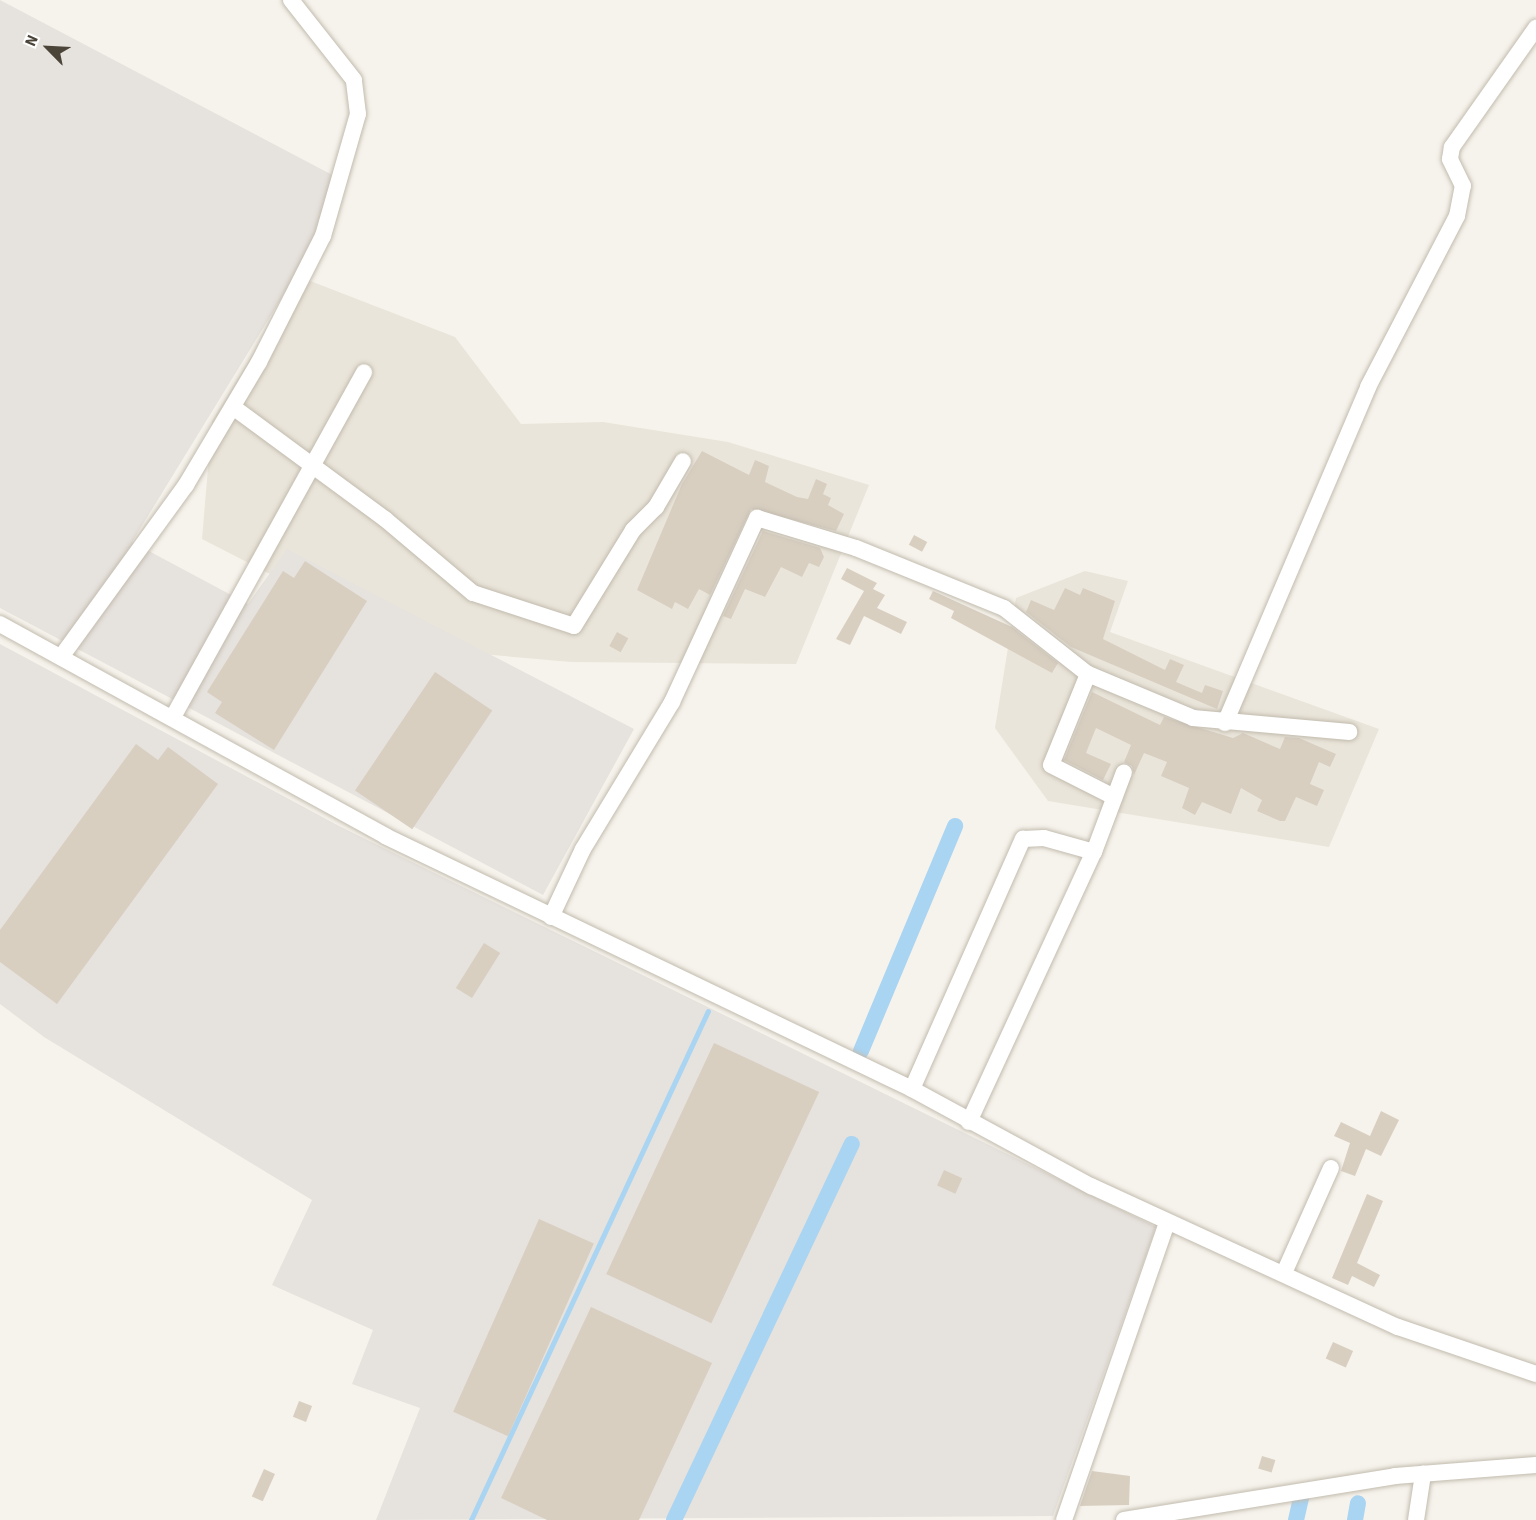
<!DOCTYPE html>
<html>
<head>
<meta charset="utf-8">
<style>
  body { margin:0 }
  #map { position:relative; width:1536px; height:1520px; overflow:hidden; background:#f6f3ec; font-family:"Source Sans 3",sans-serif }
  div>[style] { position:absolute }
  .residential>* { inset:0; background:#eae5da }
  .industrial>* { inset:0; background:#e6e2dd }
  .stream>* { height:4.5px; margin:-2.25px; padding:0 2.25px; transform-origin:2.25px; border-radius:2.25px; background:#a9d4f2 }
  .canal>* { height:16px; margin:-8px; padding:0 8px; transform-origin:8px; border-radius:8px; background:#a9d4f2 }
  .building>* { inset:0; background:#d8cfc1; transform-origin:0 0 }
  .roads { filter:drop-shadow(0 0 2px #c2bbae) drop-shadow(0 0 2px #c2bbae) }
  .minor>* { height:16px; margin:-8px; padding:0 8px; transform-origin:8px; border-radius:8px; background:#fff }
  span { translate:-50% -50%; white-space:nowrap; text-align:center; line-height:1.15; -webkit-text-stroke:5px #fff; paint-order:stroke }
  .north { position:absolute; left:18px; top:18px; width:60px; height:60px; -webkit-text-stroke:4px #fff; paint-order:stroke; rotate:294deg; font-size:16px; font-weight:700; line-height:24px; text-align:center; color:#4b4439 }
  .north::after { content:''; display:block; margin:auto; width:21px; height:27px; background:#4b4439; clip-path:polygon(50% 0,100% 100%,50% 72%,0 100%) }
</style>
</head>
<body>
<div id="map">
  <div class="residential">
    <i style="clip-path:polygon(300px 277px,455px 337px,521px 424px,603px 422px,728px 442px,869px 485px,796px 664px,571px 662px,414px 648px,202px 539px,212px 421px)"></i>
    <i style="clip-path:polygon(1085px 571px,1128px 581px,1110px 632px,1379px 729px,1329px 847px,1048px 801px,995px 728px,1016px 598px)"></i>
  </div>
  <div class="industrial">
    <i style="clip-path:polygon(0 0,340px 179px,295px 276px,132px 542px,248px 604px,287px 549px,634px 729px,543px 895px,0 608px)"></i>
    <i style="clip-path:polygon(0 644px,339px 826px,1156px 1227px,1053px 1516px,376px 1520px,420px 1408px,352px 1384px,373px 1330px,272px 1285px,312px 1200px,44px 1037px,0 1004px)"></i>
  </div>
  <div class="stream">
    <i style="left:471px;top:1520px;width:561px;rotate:-65.03deg"></i>
  </div>
  <div class="canal">
    <i style="left:861px;top:1051px;width:244px;rotate:-67.3deg"></i>
    <i style="left:674px;top:1520px;width:416px;rotate:-64.7deg"></i>
    <i style="left:1296px;top:1520px;width:26px;rotate:-77deg"></i>
    <i style="left:1355px;top:1520px;width:17px;rotate:-80deg"></i>
  </div>
  <div class="building">
    <i style="clip-path:polygon(702px 451px,749px 475px,755px 460px,769px 466px,765px 482px,797px 497px,808px 499px,816px 479px,827px 484px,823px 494px,831px 498px,828px 505px,844px 514px,836px 531px,751px 509px,710px 595px,699px 589px,688px 609px,675px 602px,672px 609px,637px 590px,682px 484px)"></i>
    <i style="clip-path:polygon(763px 531px,820px 548px,824px 557px,819px 567px,809px 563px,802px 577px,781px 567px,765px 597px,745px 589px,731px 619px,723px 616px)"></i>
    <i style="left:914px;top:535px;width:15px;height:11px;rotate:28deg"></i>
    <i style="clip-path:polygon(305px 561px,367px 601px,274px 750px,215px 713px,222px 702px,207px 692px,283px 571px,294px 578px)"></i>
    <i style="clip-path:polygon(847px 568px,877px 583px,873px 589px,885px 595px,877px 608px,907px 622px,901px 634px,864px 616px,850px 645px,836px 639px,864px 591px,841px 579px)"></i>
    <i style="clip-path:polygon(1065px 588px,1080px 595px,1083px 588px,1115px 601px,1103px 639px,1165px 670px,1170px 659px,1184px 665px,1176px 682px,1202px 693px,1205px 685px,1223px 691px,1217px 709px,1071px 647px,1026px 612px,1031px 600px,1054px 610px)"></i>
    <i style="clip-path:polygon(933px 591px,1012px 627px,1058px 663px,1052px 673px,951px 618px,954px 611px,929px 599px)"></i>
    <i style="left:617px;top:632px;width:13px;height:16px;rotate:29deg"></i>
    <i style="left:435px;top:672px;width:69px;height:143px;rotate:34deg"></i>
    <i style="clip-path:polygon(1092px 692px,1160px 725px,1164px 717px,1233px 738px,1243px 733px,1280px 749px,1285px 737px,1299px 738px,1336px 754px,1330px 767px,1319px 762px,1310px 784px,1324px 790px,1317px 806px,1296px 797px,1285px 821px,1280px 821px,1257px 811px,1262px 800px,1241px 788px,1231px 814px,1202px 802px,1195px 815px,1182px 808px,1189px 788px,1161px 776px,1167px 762px,1144px 753px,1134px 775px,1132px 766px,1124px 762px,1131px 745px,1096px 728px,1086px 753px,1111px 764px,1103px 780px,1064px 760px)"></i>
    <i style="clip-path:polygon(136px 744px,158px 760px,168px 747px,218px 784px,57px 1004px,0 962px,0 930px)"></i>
    <i style="left:484px;top:943px;width:19px;height:53px;rotate:32deg"></i>
    <i style="left:714px;top:1043px;width:116px;height:255px;rotate:25deg"></i>
    <i style="clip-path:polygon(1381px 1111px,1399px 1120px,1381px 1156px,1366px 1149px,1355px 1176px,1341px 1171px,1350px 1143px,1334px 1136px,1341px 1122px,1370px 1136px)"></i>
    <i style="left:944px;top:1170px;width:20px;height:17px;rotate:24deg"></i>
    <i style="clip-path:polygon(1367px 1194px,1383px 1201px,1357px 1263px,1380px 1275px,1374px 1287px,1352px 1276px,1348px 1285px,1332px 1278px)"></i>
    <i style="left:539px;top:1219px;width:60px;height:211px;rotate:24deg"></i>
    <i style="clip-path:polygon(591px 1307px,712px 1363px,639px 1520px,547px 1520px,501px 1498px)"></i>
    <i style="left:1333px;top:1342px;width:22px;height:18px;rotate:24deg"></i>
    <i style="left:299px;top:1401px;width:14px;height:17px;rotate:21deg"></i>
    <i style="left:1262px;top:1456px;width:14px;height:13px;rotate:17deg"></i>
    <i style="left:264px;top:1469px;width:12px;height:30px;rotate:24deg"></i>
    <i style="clip-path:polygon(1092px 1471px,1130px 1476px,1129px 1505px,1080px 1506px)"></i>
  </div>
  <div class="roads">
    <div class="minor">
      <i style="left:233px;top:407px;width:189px;rotate:36.4deg"></i>
      <i style="left:385px;top:519px;width:115px;rotate:40.1deg"></i>
      <i style="left:473px;top:593px;width:106px;rotate:18.1deg"></i>
      <i style="left:574px;top:626px;width:113px;rotate:-58.4deg"></i>
      <i style="left:633px;top:530px;width:33px;rotate:-45deg"></i>
      <i style="left:656px;top:507px;width:53px;rotate:-59.6deg"></i>
      <i style="left:0;top:624px;width:440px;rotate:28.8deg"></i>
      <i style="left:385px;top:836px;width:585px;rotate:25.64deg"></i>
      <i style="left:912px;top:1089px;width:204px;rotate:28.5deg"></i>
      <i style="left:1091px;top:1186px;width:338px;rotate:24.7deg"></i>
      <i style="left:1398px;top:1327px;width:146px;rotate:18.8deg"></i>
      <i style="left:61px;top:657px;width:213px;rotate:-54deg"></i>
      <i style="left:186px;top:485px;width:143px;rotate:-59.3deg"></i>
      <i style="left:259px;top:362px;width:141px;rotate:-63.1deg"></i>
      <i style="left:323px;top:236px;width:127px;rotate:-74deg"></i>
      <i style="left:358px;top:114px;width:34px;rotate:-97deg"></i>
      <i style="left:354px;top:80px;width:102px;rotate:-128.2deg"></i>
      <i style="left:1088px;top:674px;width:114px;rotate:22.7deg"></i>
      <i style="left:1193px;top:718px;width:157px;rotate:5.1deg"></i>
      <i style="left:173px;top:717px;width:394px;rotate:-61deg"></i>
      <i style="left:1225px;top:723px;width:365px;rotate:-66.9deg"></i>
      <i style="left:1368px;top:387px;width:193px;rotate:-62.5deg"></i>
      <i style="left:1457px;top:216px;width:31px;rotate:-79deg"></i>
      <i style="left:1463px;top:186px;width:30px;rotate:-116deg"></i>
      <i style="left:1450px;top:159px;width:12px;rotate:-81deg"></i>
      <i style="left:1452px;top:147px;width:146px;rotate:-54.8deg"></i>
      <i style="left:551px;top:917px;width:75px;rotate:-64.8deg"></i>
      <i style="left:583px;top:849px;width:172px;rotate:-58.8deg"></i>
      <i style="left:672px;top:702px;width:203px;rotate:-65.2deg"></i>
      <i style="left:757px;top:518px;width:103px;rotate:16.9deg"></i>
      <i style="left:856px;top:548px;width:160px;rotate:22.1deg"></i>
      <i style="left:1004px;top:608px;width:107px;rotate:38.2deg"></i>
      <i style="left:1088px;top:674px;width:98px;rotate:112.1deg"></i>
      <i style="left:1051px;top:765px;width:71px;rotate:26.9deg"></i>
      <i style="left:912px;top:1089px;width:274px;rotate:-66.1deg"></i>
      <i style="left:1023px;top:839px;width:21px;rotate:-3deg"></i>
      <i style="left:1044px;top:838px;width:52px;rotate:15.6deg"></i>
      <i style="left:1094px;top:852px;width:85px;rotate:-69.4deg"></i>
      <i style="left:969px;top:1122px;width:298px;rotate:-65.2deg"></i>
      <i style="left:1284px;top:1273px;width:115px;rotate:-65.9deg"></i>
      <i style="left:1064px;top:1520px;width:315px;rotate:-70.9deg"></i>
      <i style="left:1124px;top:1520px;width:275px;rotate:-9.2deg"></i>
      <i style="left:1395px;top:1476px;width:141px;rotate:-4.5deg"></i>
      <i style="left:1416px;top:1520px;width:47px;rotate:-81.3deg"></i>
    </div>
  </div>
  <div class="north">N</div>
</div>
</body>
</html>
